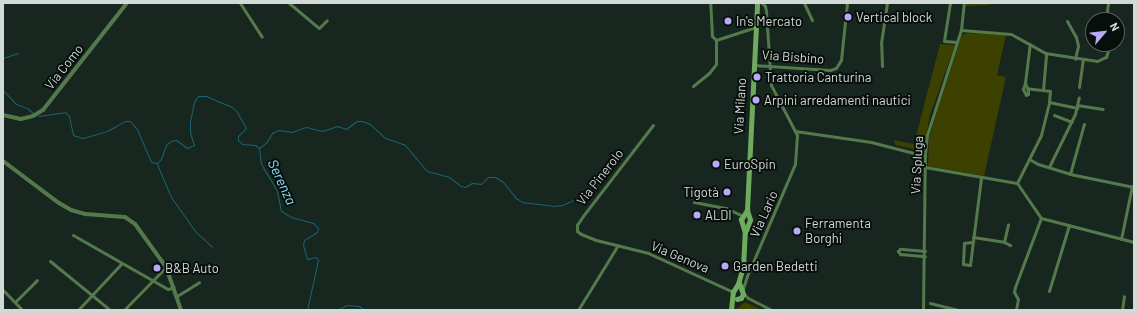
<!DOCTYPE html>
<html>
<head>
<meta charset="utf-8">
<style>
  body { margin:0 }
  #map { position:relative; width:1137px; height:313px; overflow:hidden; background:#182620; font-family:Barlow,sans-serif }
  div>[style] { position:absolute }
  .green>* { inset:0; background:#3d4100 }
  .stream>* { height:1px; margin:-0.5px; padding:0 0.5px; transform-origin:0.5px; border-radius:0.5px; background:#1b6474 }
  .minor>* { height:3px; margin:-1.5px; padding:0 1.5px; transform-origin:1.5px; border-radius:1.5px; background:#54794b }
  .tertiary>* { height:4px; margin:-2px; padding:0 2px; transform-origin:2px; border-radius:2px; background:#54794b }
  .secondary>* { height:4.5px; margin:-2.25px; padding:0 2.25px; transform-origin:2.25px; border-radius:2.25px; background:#6fab5f }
  .dots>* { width:11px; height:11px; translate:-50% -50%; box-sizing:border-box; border:2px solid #080e0b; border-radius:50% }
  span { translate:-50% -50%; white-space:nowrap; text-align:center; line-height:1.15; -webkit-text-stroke:4px #080e0b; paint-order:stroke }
  .poi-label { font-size:13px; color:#d1dad6 }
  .left { translate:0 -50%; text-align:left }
  .right { translate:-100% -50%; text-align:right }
  .street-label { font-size:13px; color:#d1dad6 }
  .water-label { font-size:14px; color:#87e1f7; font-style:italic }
  .frame { position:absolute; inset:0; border:4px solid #d1dad6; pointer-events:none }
  .north { position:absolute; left:1085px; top:12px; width:40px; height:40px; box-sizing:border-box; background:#080e0b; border:1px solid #58605c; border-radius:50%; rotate:62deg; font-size:11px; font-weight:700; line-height:16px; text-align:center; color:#d1dad6 }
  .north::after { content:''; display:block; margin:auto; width:14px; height:18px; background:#b7abf8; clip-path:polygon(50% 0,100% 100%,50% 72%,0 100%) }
</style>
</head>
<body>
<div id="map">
  <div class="green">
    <i style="clip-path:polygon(966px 3px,990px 3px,989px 5px,966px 6px)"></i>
    <i style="clip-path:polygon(968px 33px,1006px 35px,997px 75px,1006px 77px,984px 176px,928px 166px,929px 139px,936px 114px,962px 35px)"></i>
    <i style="clip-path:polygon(940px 44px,955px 45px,930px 115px,924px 147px,919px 150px,896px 145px,893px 140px,914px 144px)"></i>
    <i style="clip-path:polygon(745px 302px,762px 310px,735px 310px)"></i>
  </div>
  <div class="stream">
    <i style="left:3px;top:58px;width:16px;rotate:-18deg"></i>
    <i style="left:3px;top:90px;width:19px;rotate:47deg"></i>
    <i style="left:16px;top:104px;width:12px;rotate:20deg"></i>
    <i style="left:27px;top:108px;width:9px;rotate:41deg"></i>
    <i style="left:38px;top:116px;width:27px;rotate:-8deg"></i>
    <i style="left:65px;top:112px;width:6px;rotate:45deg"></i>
    <i style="left:69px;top:116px;width:19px;rotate:78deg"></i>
    <i style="left:73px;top:135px;width:10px;rotate:17deg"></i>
    <i style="left:83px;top:138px;width:25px;rotate:-16deg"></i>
    <i style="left:107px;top:131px;width:21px;rotate:-29deg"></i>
    <i style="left:125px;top:121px;width:5px"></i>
    <i style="left:130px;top:121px;width:11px;rotate:49deg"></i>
    <i style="left:137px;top:129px;width:36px;rotate:67deg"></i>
    <i style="left:151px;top:162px;width:6px;rotate:9deg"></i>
    <i style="left:157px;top:163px;width:6px;rotate:-45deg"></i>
    <i style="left:161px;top:159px;width:15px;rotate:-70deg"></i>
    <i style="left:166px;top:145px;width:6px;rotate:-39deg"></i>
    <i style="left:171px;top:141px;width:5px;rotate:-11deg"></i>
    <i style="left:176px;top:140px;width:14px;rotate:36deg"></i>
    <i style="left:187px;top:148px;width:8px;rotate:-23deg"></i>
    <i style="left:194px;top:145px;width:13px;rotate:-108deg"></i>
    <i style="left:190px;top:133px;width:11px;rotate:-90deg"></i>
    <i style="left:190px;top:122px;width:20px;rotate:-79deg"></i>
    <i style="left:194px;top:102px;width:7px;rotate:-56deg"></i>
    <i style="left:198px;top:96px;width:8px"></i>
    <i style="left:206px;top:96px;width:28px;rotate:23deg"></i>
    <i style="left:232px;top:107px;width:7px;rotate:45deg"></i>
    <i style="left:237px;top:112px;width:18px;rotate:61deg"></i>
    <i style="left:246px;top:128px;width:11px;rotate:135deg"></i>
    <i style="left:238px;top:136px;width:4px;rotate:90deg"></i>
    <i style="left:238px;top:140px;width:6px;rotate:45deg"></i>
    <i style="left:242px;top:144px;width:13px;rotate:4deg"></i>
    <i style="left:255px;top:145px;width:5px;rotate:37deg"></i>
    <i style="left:259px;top:148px;width:16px;rotate:83deg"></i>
    <i style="left:261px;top:164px;width:31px;rotate:59deg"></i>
    <i style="left:277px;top:191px;width:20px;rotate:79deg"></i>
    <i style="left:281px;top:211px;width:12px;rotate:31deg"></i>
    <i style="left:291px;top:217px;width:23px;rotate:15deg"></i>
    <i style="left:313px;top:223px;width:7px;rotate:45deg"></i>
    <i style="left:318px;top:228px;width:4px;rotate:104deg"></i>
    <i style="left:317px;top:232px;width:15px;rotate:148deg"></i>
    <i style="left:304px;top:240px;width:5px;rotate:101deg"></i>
    <i style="left:303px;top:245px;width:15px;rotate:74deg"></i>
    <i style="left:307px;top:259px;width:9px;rotate:-13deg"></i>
    <i style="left:316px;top:257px;width:4px;rotate:56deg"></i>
    <i style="left:318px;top:260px;width:51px;rotate:102.4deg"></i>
    <i style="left:259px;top:148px;width:9px;rotate:-36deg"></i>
    <i style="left:266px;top:143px;width:12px;rotate:-59deg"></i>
    <i style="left:272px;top:133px;width:7px;rotate:-27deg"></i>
    <i style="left:278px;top:130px;width:14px;rotate:8deg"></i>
    <i style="left:292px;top:132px;width:15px;rotate:-20deg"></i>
    <i style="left:306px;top:127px;width:16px;rotate:14deg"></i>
    <i style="left:322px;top:131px;width:16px;rotate:-18deg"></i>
    <i style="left:337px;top:126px;width:9px;rotate:18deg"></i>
    <i style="left:346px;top:129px;width:14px;rotate:-36deg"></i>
    <i style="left:357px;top:121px;width:5px"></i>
    <i style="left:362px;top:121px;width:9px;rotate:21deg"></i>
    <i style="left:370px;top:124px;width:21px;rotate:43deg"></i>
    <i style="left:385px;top:138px;width:21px;rotate:19deg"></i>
    <i style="left:405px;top:145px;width:34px;rotate:50deg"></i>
    <i style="left:427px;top:171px;width:23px;rotate:15deg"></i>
    <i style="left:449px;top:177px;width:15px;rotate:37deg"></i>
    <i style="left:461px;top:186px;width:4px;rotate:14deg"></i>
    <i style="left:465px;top:187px;width:8px;rotate:-30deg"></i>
    <i style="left:472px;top:183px;width:9px;rotate:6deg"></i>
    <i style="left:481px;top:184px;width:10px;rotate:-45deg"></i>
    <i style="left:488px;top:177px;width:7px"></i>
    <i style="left:495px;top:177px;width:9px;rotate:32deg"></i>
    <i style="left:503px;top:182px;width:21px;rotate:51deg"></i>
    <i style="left:516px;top:198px;width:7px;rotate:34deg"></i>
    <i style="left:522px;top:202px;width:31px;rotate:7deg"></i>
    <i style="left:553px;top:206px;width:9px;rotate:-6deg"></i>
    <i style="left:562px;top:205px;width:15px;rotate:-23deg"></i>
    <i style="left:576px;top:199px;width:16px;rotate:-38deg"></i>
    <i style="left:589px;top:189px;width:29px;rotate:-49deg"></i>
    <i style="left:608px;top:167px;width:9px;rotate:-27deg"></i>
    <i style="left:157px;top:164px;width:36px;rotate:67deg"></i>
    <i style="left:171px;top:197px;width:42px;rotate:54.8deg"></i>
    <i style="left:195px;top:231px;width:23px;rotate:43deg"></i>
    <i style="left:337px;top:310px;width:11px;rotate:-27deg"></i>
    <i style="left:347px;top:305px;width:12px;rotate:5deg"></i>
    <i style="left:359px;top:306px;width:7px;rotate:34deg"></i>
  </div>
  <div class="minor">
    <i style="left:240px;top:3px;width:40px;rotate:57.1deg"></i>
    <i style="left:289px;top:3px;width:39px;rotate:40deg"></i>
    <i style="left:319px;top:28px;width:11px;rotate:-45deg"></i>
    <i style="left:804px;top:3px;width:19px;rotate:65deg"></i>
    <i style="left:950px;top:3px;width:38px;rotate:99deg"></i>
    <i style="left:944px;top:41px;width:13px;rotate:4deg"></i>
    <i style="left:1108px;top:3px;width:8px;rotate:97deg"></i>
    <i style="left:1107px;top:11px;width:9px;rotate:72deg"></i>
    <i style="left:1067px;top:21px;width:18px;rotate:61deg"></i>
    <i style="left:1076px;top:37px;width:9px;rotate:77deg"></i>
    <i style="left:1078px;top:46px;width:13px;rotate:103deg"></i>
    <i style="left:961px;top:30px;width:50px;rotate:4.6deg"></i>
    <i style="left:1011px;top:34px;width:39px;rotate:29deg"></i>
    <i style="left:1045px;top:53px;width:53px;rotate:8.7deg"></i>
    <i style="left:1097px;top:61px;width:10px;rotate:-24deg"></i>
    <i style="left:1106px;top:57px;width:14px;rotate:-73deg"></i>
    <i style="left:716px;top:40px;width:42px;rotate:-18deg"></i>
    <i style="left:754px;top:65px;width:76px;rotate:3.8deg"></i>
    <i style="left:830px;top:70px;width:6px;rotate:-18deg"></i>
    <i style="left:836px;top:68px;width:9px;rotate:-58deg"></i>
    <i style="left:841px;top:60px;width:57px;rotate:-84deg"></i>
    <i style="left:882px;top:66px;width:23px;rotate:-92deg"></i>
    <i style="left:881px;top:43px;width:40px;rotate:-81.5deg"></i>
    <i style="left:1025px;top:83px;width:8px;rotate:67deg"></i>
    <i style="left:1028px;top:90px;width:4px;rotate:90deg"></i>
    <i style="left:1028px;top:94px;width:2px;rotate:153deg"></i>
    <i style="left:1026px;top:95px;width:7px;rotate:-117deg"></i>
    <i style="left:1023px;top:89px;width:6px;rotate:-72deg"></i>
    <i style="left:1025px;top:83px;width:39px;rotate:-83deg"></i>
    <i style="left:693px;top:86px;width:21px;rotate:-39deg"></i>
    <i style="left:709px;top:73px;width:11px;rotate:-52deg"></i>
    <i style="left:716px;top:64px;width:24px;rotate:-90deg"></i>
    <i style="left:716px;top:40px;width:6px;rotate:-135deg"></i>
    <i style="left:712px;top:36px;width:33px;rotate:-93deg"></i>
    <i style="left:1079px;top:87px;width:27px;rotate:-82deg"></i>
    <i style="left:1043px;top:90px;width:37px;rotate:-85deg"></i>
    <i style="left:1049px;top:102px;width:29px;rotate:12deg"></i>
    <i style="left:1077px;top:105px;width:26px;rotate:9deg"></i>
    <i style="left:1054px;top:115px;width:19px;rotate:21deg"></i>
    <i style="left:653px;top:125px;width:115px;rotate:127.6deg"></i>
    <i style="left:583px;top:216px;width:11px;rotate:124deg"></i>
    <i style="left:577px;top:225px;width:6px;rotate:90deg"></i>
    <i style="left:577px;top:231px;width:5px;rotate:37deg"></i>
    <i style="left:581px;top:234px;width:16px;rotate:22deg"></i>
    <i style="left:596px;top:240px;width:54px;rotate:14deg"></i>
    <i style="left:648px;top:253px;width:94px;rotate:24.6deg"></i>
    <i style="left:795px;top:131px;width:77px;rotate:8.2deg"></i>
    <i style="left:871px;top:142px;width:56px;rotate:14.5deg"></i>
    <i style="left:1029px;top:159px;width:10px;rotate:29deg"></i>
    <i style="left:1038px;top:164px;width:34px;rotate:17deg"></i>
    <i style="left:1070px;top:174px;width:65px;rotate:11.5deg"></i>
    <i style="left:925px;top:167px;width:93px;rotate:9.9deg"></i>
    <i style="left:1049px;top:167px;width:59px;rotate:-63.9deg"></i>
    <i style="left:1075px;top:114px;width:17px;rotate:-77deg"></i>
    <i style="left:1070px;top:174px;width:52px;rotate:-74.4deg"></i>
    <i style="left:1017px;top:183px;width:42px;rotate:55.6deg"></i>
    <i style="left:1041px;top:218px;width:96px;rotate:14.5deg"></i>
    <i style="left:1017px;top:183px;width:54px;rotate:-63.4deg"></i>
    <i style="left:1041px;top:135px;width:34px;rotate:-76deg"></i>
    <i style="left:1049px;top:102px;width:11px;rotate:-85deg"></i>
    <i style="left:1050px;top:91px;width:23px;rotate:-173deg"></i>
    <i style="left:694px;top:202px;width:33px;rotate:11deg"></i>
    <i style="left:726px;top:208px;width:19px;rotate:25deg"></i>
    <i style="left:73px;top:235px;width:105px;rotate:29.7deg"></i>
    <i style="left:164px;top:287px;width:4px;rotate:27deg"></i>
    <i style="left:168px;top:289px;width:6px;rotate:-18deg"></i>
    <i style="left:973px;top:237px;width:31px;rotate:9deg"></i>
    <i style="left:1004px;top:242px;width:18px;rotate:-77deg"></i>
    <i style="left:1121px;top:239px;width:54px;rotate:-78.3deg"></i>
    <i style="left:972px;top:242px;width:8px;rotate:173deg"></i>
    <i style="left:964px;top:243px;width:21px;rotate:93deg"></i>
    <i style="left:963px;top:264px;width:7px;rotate:8deg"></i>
    <i style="left:970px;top:265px;width:88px;rotate:-82.8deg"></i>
    <i style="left:1004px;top:242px;width:7px;rotate:27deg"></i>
    <i style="left:925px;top:251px;width:25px;rotate:-175deg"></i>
    <i style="left:900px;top:249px;width:3px;rotate:135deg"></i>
    <i style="left:898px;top:251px;width:4px;rotate:56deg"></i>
    <i style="left:900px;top:254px;width:25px;rotate:5deg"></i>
    <i style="left:50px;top:261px;width:77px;rotate:39.2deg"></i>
    <i style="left:3px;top:290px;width:28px;rotate:46deg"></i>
    <i style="left:1049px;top:291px;width:69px;rotate:-73.1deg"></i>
    <i style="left:742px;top:292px;width:17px;rotate:-73deg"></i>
    <i style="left:747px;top:276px;width:122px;rotate:-66.8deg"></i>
    <i style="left:795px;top:164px;width:29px;rotate:-86deg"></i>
    <i style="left:797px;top:135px;width:56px;rotate:-117.5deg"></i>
    <i style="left:771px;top:85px;width:74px;rotate:-93.9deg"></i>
    <i style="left:766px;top:11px;width:5px;rotate:-101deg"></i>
    <i style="left:765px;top:6px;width:4px;rotate:-135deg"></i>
    <i style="left:743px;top:293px;width:7px;rotate:45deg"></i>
    <i style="left:748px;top:298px;width:27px;rotate:27deg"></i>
    <i style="left:177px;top:296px;width:26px;rotate:-32deg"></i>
    <i style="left:15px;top:302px;width:31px;rotate:-45deg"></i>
    <i style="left:930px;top:303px;width:30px;rotate:14deg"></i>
    <i style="left:78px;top:310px;width:64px;rotate:-46.9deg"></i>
    <i style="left:124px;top:310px;width:60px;rotate:-45.7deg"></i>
    <i style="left:578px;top:310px;width:76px;rotate:-58.4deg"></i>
    <i style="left:923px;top:310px;width:156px;rotate:-89.3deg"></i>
    <i style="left:925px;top:154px;width:19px;rotate:-84deg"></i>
    <i style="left:927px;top:135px;width:110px;rotate:-72.1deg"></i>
    <i style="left:961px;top:30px;width:27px;rotate:-84deg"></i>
    <i style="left:1016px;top:310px;width:11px;rotate:-80deg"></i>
    <i style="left:1018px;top:299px;width:8px;rotate:-120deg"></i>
    <i style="left:1014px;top:292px;width:5px;rotate:-79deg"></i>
    <i style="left:1015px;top:287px;width:74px;rotate:-69.4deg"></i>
    <i style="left:1122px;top:310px;width:14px;rotate:-82deg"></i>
  </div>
  <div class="tertiary">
    <i style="left:3px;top:115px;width:18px;rotate:13deg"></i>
    <i style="left:21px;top:119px;width:12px;rotate:-14deg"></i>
    <i style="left:33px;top:116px;width:12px;rotate:-31deg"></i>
    <i style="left:43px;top:110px;width:136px;rotate:-51.9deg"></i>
    <i style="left:3px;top:161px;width:70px;rotate:36.9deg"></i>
    <i style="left:59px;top:203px;width:14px;rotate:30deg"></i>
    <i style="left:71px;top:210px;width:15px;rotate:16deg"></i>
    <i style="left:85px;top:214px;width:40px;rotate:4.3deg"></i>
    <i style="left:125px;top:217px;width:12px;rotate:35deg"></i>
    <i style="left:135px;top:224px;width:53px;rotate:54.2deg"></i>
    <i style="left:166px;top:267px;width:46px;rotate:70.8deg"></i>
  </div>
  <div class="secondary">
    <i style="left:745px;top:233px;width:14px;rotate:-69deg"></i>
    <i style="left:750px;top:220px;width:10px;rotate:-107deg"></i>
    <i style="left:747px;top:210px;width:207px;rotate:-87.2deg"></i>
    <i style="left:737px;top:299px;width:4px;rotate:-14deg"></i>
    <i style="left:741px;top:298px;width:4px;rotate:-63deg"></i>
    <i style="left:743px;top:294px;width:12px;rotate:-110deg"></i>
    <i style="left:731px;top:310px;width:18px;rotate:-84deg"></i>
    <i style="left:733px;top:292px;width:9px;rotate:-58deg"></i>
    <i style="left:738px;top:284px;width:18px;rotate:-74deg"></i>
    <i style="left:743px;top:267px;width:34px;rotate:-87deg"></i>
    <i style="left:745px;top:233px;width:14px;rotate:-107deg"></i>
    <i style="left:741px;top:220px;width:12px;rotate:-59deg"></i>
  </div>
  <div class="dots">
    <i style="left:848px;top:17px;background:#b7abf8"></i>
    <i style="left:728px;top:21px;background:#b7abf8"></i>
    <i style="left:757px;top:77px;background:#b7abf8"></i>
    <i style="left:756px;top:100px;background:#b7abf8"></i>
    <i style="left:716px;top:164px;background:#b7abf8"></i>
    <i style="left:727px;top:192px;background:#b7abf8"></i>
    <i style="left:697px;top:215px;background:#b7abf8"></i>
    <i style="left:797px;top:231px;background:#b7abf8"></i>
    <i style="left:725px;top:266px;background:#b7abf8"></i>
    <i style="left:157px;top:268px;background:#b7abf8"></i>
  </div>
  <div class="poi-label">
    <span class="left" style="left:856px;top:17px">Vertical block</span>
    <span class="left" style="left:736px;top:21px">In's Mercato</span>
    <span class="left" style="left:765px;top:77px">Trattoria Canturina</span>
    <span class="left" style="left:764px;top:100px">Arpini arredamenti nautici</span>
    <span class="left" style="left:724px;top:164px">EuroSpin</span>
    <span class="right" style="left:719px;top:192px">Tigotà</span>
    <span class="left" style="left:705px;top:215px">ALDI</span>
    <span class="left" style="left:805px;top:231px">Ferramenta<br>Borghi</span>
    <span class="left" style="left:733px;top:266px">Garden Bedetti</span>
    <span class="left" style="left:165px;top:268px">B&amp;B Auto</span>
  </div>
  <div class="street-label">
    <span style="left:793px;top:57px;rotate:4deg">Via Bisbino</span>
    <span style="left:64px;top:67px;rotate:-52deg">Via Como</span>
    <span style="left:740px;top:106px;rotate:-87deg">Via Milano</span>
    <span style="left:917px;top:165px;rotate:-87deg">Via Spluga</span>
    <span style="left:600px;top:177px;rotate:-52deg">Via Pinerolo</span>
    <span style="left:764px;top:214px;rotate:-66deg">Via Lario</span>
    <span style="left:680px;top:257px;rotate:23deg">Via Genova</span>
  </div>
  <div class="water-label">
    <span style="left:282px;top:182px;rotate:65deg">Serenza</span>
  </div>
  <div class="frame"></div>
  <div class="north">N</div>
</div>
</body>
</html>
